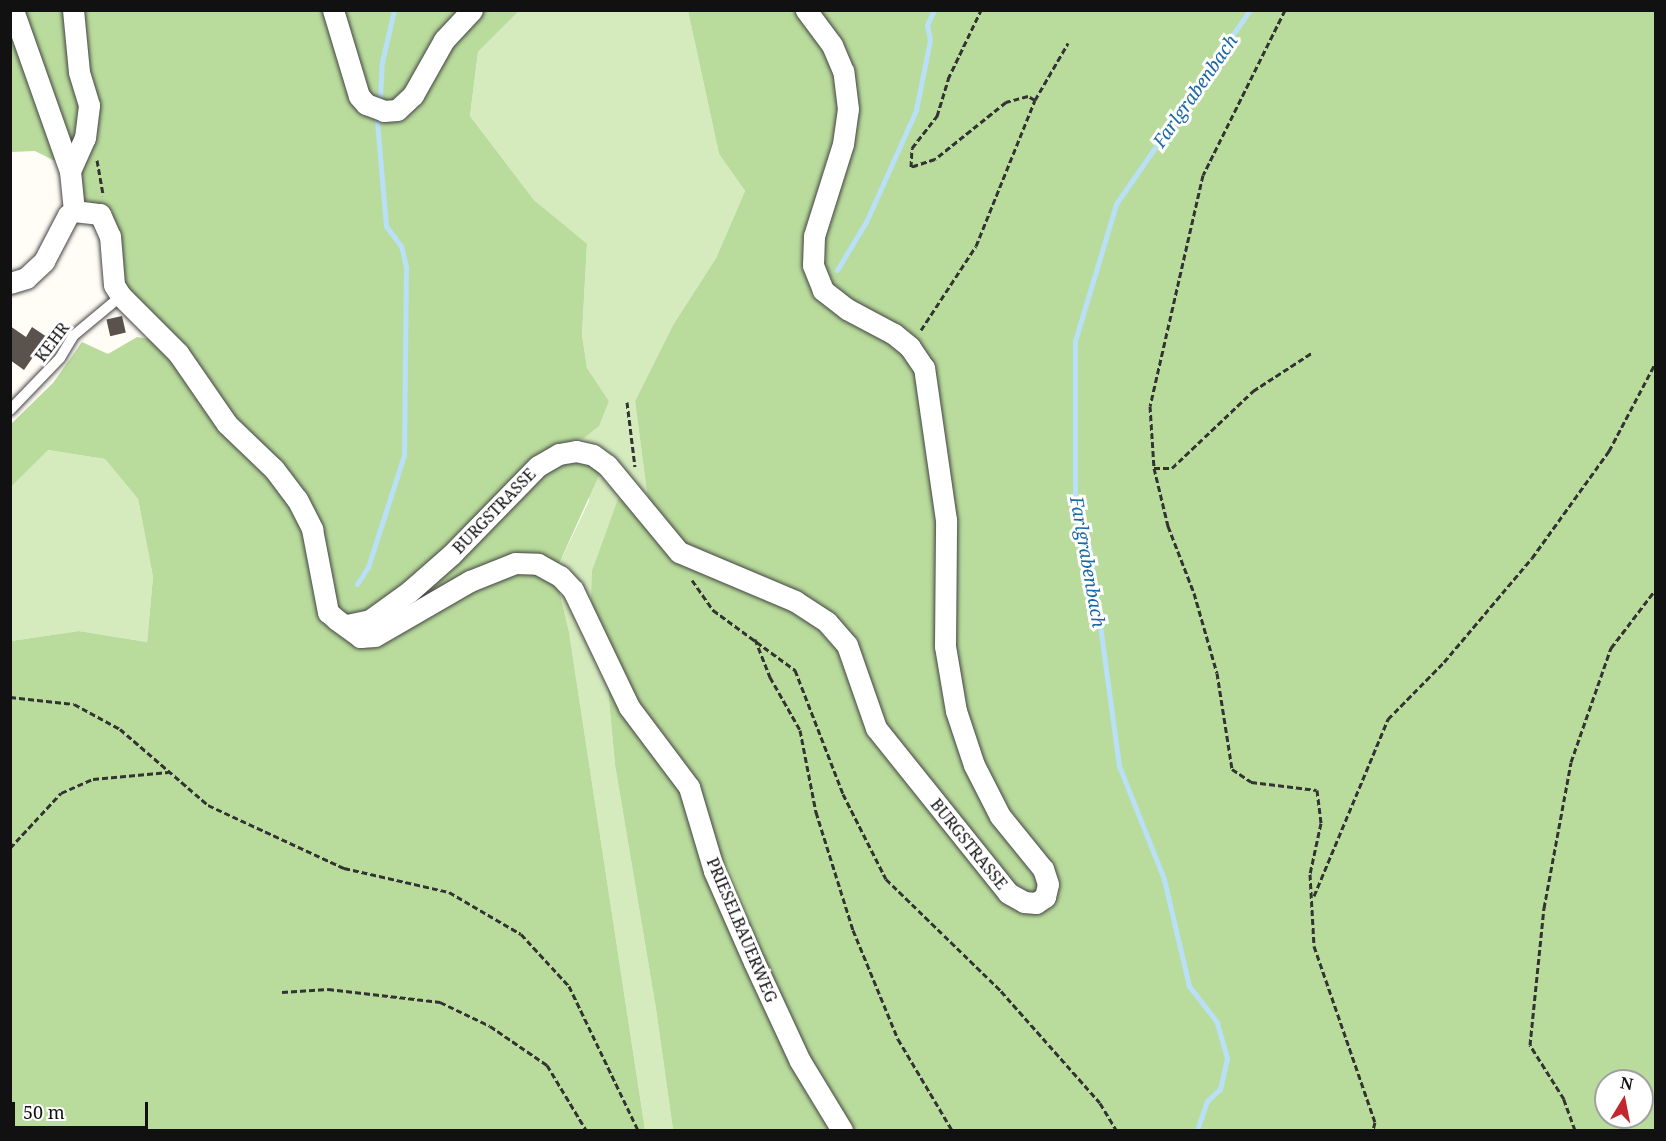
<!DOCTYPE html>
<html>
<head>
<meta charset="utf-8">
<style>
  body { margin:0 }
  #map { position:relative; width:1666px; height:1141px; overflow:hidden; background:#fffdf5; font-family:"Noto Serif",serif }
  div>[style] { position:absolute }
  .green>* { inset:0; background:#d5ebbd }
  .forest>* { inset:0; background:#b9dc9c }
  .stream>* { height:5px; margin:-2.5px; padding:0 2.5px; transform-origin:2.5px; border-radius:2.5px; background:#b9e0f7 }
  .building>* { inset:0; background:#5a524d; transform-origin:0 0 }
  .path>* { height:3px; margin-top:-1.5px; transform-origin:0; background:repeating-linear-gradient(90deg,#333 0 6px,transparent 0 9px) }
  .roads { filter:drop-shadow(0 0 2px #444) drop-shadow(0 0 2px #444) }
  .lane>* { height:10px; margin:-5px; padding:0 5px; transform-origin:5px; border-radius:5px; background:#fff }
  .street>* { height:21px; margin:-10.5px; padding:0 10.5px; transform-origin:10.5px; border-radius:10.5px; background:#fff }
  span { translate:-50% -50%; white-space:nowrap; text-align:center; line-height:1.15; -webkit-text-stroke:6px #fff; paint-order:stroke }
  .street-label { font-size:16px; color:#111 }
  .water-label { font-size:18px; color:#1768a6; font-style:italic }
  .frame { position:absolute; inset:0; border:12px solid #111; pointer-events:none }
  .north { position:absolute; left:1594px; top:1069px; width:60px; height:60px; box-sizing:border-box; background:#fff; border:2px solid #a0a0a0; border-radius:50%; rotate:10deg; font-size:16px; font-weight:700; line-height:24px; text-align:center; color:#111 }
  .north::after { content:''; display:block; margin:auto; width:21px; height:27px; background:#c4262e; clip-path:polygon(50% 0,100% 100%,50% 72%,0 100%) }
  .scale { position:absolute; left:12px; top:1102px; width:136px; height:27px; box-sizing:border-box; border:3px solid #111; border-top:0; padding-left:8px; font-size:18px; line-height:21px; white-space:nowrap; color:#111; -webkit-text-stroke:4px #fff; paint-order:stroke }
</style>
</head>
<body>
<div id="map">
  <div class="green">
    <i style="clip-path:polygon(519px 11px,688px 11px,719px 154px,745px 191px,716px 258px,673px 325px,635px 401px,649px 508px,606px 668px,615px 765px,656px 1009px,673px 1130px,645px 1130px,569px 632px,557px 581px,558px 566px,589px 501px,587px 463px,565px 443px,609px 401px,587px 368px,582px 335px,587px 245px,534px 200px,470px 116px,478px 52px)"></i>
    <i style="clip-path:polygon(47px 450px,105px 459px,138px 499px,153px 577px,147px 642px,79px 631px,11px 641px,11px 487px)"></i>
  </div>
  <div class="forest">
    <i style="clip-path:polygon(11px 11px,519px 11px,478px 52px,470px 116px,534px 200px,587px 244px,582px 335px,587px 368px,609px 401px,599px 426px,584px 438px,566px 443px,600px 473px,558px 566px,540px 557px,372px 628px,339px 612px,329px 597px,325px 556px,227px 412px,133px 299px,120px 275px,112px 211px,78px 197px,75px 171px,35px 151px,11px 152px)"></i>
    <i style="clip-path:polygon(evenodd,688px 11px,1655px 11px,1655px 1130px,673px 1130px,656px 1009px,615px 765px,606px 668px,591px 599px,592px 571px,618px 499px,649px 508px,635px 401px,673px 325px,716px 258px,745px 191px,719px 154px,688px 11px,1606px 1081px,1642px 1081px,1642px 1117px,1606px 1117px,1606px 1081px)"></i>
    <i style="clip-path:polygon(137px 337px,155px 340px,258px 461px,307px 531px,328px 620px,449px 600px,515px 569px,557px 581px,569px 632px,645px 1130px,11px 1130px,11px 641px,79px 631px,147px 642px,153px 577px,138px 499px,105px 459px,48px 450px,11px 487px,11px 424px,53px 383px,82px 342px,108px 354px)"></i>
  </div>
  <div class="stream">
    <i style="left:380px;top:97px;width:35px;rotate:-87deg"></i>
    <i style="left:382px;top:62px;width:53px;rotate:-77deg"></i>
    <i style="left:837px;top:270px;width:56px;rotate:-58.9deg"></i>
    <i style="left:866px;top:222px;width:123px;rotate:-65.9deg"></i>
    <i style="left:916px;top:110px;width:71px;rotate:-78.7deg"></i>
    <i style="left:930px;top:40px;width:15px;rotate:-101deg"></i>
    <i style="left:927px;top:25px;width:17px;rotate:-65deg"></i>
    <i style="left:357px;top:584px;width:20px;rotate:-57deg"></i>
    <i style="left:368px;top:567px;width:118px;rotate:-72.2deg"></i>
    <i style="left:404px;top:455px;width:188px;rotate:-89.4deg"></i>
    <i style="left:406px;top:267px;width:22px;rotate:-103deg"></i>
    <i style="left:401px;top:246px;width:25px;rotate:-127deg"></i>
    <i style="left:386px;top:226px;width:106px;rotate:-94.9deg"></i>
    <i style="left:1197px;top:1130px;width:31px;rotate:-71deg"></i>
    <i style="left:1207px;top:1101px;width:18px;rotate:-43deg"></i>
    <i style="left:1220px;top:1089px;width:32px;rotate:-77deg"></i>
    <i style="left:1227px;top:1058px;width:37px;rotate:-106deg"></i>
    <i style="left:1217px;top:1022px;width:46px;rotate:-127.9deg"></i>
    <i style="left:1189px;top:986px;width:110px;rotate:-103.2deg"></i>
    <i style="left:1164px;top:879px;width:122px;rotate:-111.7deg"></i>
    <i style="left:1119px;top:766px;width:217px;rotate:-97.7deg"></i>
    <i style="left:1090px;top:551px;width:46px;rotate:-108.8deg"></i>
    <i style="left:1075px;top:507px;width:166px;rotate:-90deg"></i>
    <i style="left:1075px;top:341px;width:143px;rotate:-73.3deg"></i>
    <i style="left:1116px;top:204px;width:236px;rotate:-55.4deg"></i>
  </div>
  <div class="building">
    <i style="left:122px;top:316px;width:17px;height:16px;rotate:77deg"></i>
    <i style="clip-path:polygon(10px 326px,26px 337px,32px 327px,47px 337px,24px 370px,10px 360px)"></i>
  </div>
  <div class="path">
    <i style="left:1285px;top:10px;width:184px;rotate:116.4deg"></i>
    <i style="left:1203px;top:175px;width:237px;rotate:102.9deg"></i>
    <i style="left:1150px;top:406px;width:62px;rotate:86.3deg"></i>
    <i style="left:1154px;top:468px;width:60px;rotate:76.4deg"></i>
    <i style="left:1168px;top:526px;width:72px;rotate:68.8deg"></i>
    <i style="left:1194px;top:593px;width:83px;rotate:74deg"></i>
    <i style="left:1217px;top:673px;width:97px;rotate:81.1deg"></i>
    <i style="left:1232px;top:769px;width:23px;rotate:34deg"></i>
    <i style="left:1251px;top:782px;width:66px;rotate:6.9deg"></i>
    <i style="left:1317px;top:790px;width:33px;rotate:83deg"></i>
    <i style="left:1321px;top:823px;width:52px;rotate:102.2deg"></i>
    <i style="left:1310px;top:874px;width:72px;rotate:86.8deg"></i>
    <i style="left:1314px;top:946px;width:186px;rotate:70.9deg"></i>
    <i style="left:1375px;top:1122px;width:8px;rotate:104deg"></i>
    <i style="left:1035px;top:100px;width:66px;rotate:-59.9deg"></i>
    <i style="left:97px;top:160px;width:36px;rotate:80deg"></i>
    <i style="left:921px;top:330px;width:100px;rotate:-56.8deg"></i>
    <i style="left:976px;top:246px;width:157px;rotate:-68deg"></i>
    <i style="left:1035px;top:100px;width:8px;rotate:-150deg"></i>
    <i style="left:1028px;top:96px;width:23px;rotate:165deg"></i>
    <i style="left:1006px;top:102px;width:91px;rotate:141.2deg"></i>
    <i style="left:935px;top:159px;width:25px;rotate:162deg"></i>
    <i style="left:911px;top:167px;width:19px;rotate:-87deg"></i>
    <i style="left:912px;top:148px;width:41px;rotate:-52deg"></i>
    <i style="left:937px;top:116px;width:39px;rotate:-73deg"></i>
    <i style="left:948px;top:79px;width:76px;rotate:-64.4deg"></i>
    <i style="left:627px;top:402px;width:65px;rotate:83deg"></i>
    <i style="left:1154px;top:468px;width:18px"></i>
    <i style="left:1172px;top:468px;width:112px;rotate:-43.5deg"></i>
    <i style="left:1253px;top:391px;width:72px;rotate:-33deg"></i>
    <i style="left:692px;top:580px;width:37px;rotate:55deg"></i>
    <i style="left:713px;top:610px;width:102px;rotate:36.2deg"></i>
    <i style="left:795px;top:670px;width:133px;rotate:68.8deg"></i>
    <i style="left:843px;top:794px;width:95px;rotate:63.2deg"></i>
    <i style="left:886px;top:879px;width:161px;rotate:44.2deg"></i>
    <i style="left:1001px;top:991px;width:149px;rotate:48.5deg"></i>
    <i style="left:1100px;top:1103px;width:31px;rotate:59deg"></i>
    <i style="left:755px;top:639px;width:41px;rotate:68.5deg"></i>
    <i style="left:770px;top:677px;width:61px;rotate:60.5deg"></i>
    <i style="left:800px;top:730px;width:84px;rotate:79deg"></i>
    <i style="left:816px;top:812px;width:124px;rotate:72.6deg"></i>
    <i style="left:853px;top:930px;width:118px;rotate:67.6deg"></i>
    <i style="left:898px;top:1039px;width:106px;rotate:59.3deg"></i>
    <i style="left:10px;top:697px;width:64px;rotate:6.2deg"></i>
    <i style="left:74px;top:704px;width:52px;rotate:28.5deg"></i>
    <i style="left:120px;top:729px;width:116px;rotate:40.8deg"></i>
    <i style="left:208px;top:805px;width:150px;rotate:24.9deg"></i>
    <i style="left:344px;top:868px;width:108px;rotate:12.9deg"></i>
    <i style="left:449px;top:892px;width:83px;rotate:30.3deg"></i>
    <i style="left:521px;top:934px;width:71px;rotate:47.3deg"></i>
    <i style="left:569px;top:986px;width:160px;rotate:64.4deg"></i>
    <i style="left:10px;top:848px;width:75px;rotate:-47.2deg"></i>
    <i style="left:61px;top:793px;width:35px;rotate:-24deg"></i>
    <i style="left:93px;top:779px;width:76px;rotate:-5.3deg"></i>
    <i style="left:1314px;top:896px;width:192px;rotate:-67.3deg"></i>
    <i style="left:1388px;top:719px;width:80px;rotate:-45.5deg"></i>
    <i style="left:1444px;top:662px;width:136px;rotate:-49.8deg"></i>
    <i style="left:1532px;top:558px;width:132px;rotate:-54.3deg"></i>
    <i style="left:1609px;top:451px;width:101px;rotate:-62.2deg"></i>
    <i style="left:282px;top:992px;width:46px;rotate:-3.7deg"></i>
    <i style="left:328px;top:989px;width:113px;rotate:6.6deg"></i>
    <i style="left:440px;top:1002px;width:55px;rotate:25.6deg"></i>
    <i style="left:490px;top:1026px;width:69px;rotate:34.4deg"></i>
    <i style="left:547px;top:1065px;width:76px;rotate:59deg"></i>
    <i style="left:1575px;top:1130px;width:33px;rotate:-110deg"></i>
    <i style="left:1564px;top:1099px;width:64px;rotate:-122.2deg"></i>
    <i style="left:1530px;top:1045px;width:138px;rotate:-84.2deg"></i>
    <i style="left:1544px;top:908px;width:148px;rotate:-79.5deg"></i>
    <i style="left:1571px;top:762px;width:121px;rotate:-70.7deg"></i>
    <i style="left:1611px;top:648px;width:74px;rotate:-52.7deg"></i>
  </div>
  <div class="roads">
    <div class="lane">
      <i style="left:10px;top:410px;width:72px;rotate:-46.1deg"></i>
      <i style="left:60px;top:358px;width:26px;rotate:-59deg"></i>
      <i style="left:73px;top:336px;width:62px;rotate:-39.8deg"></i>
    </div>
    <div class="street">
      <i style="left:13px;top:10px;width:171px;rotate:70.5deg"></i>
      <i style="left:70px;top:171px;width:40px;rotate:84.3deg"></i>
      <i style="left:333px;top:10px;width:90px;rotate:73.2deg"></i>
      <i style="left:359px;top:96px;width:11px;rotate:49deg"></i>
      <i style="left:366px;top:104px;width:19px;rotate:21deg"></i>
      <i style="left:384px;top:111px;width:13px;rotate:-4deg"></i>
      <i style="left:397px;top:110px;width:22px;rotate:-43deg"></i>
      <i style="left:413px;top:95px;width:63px;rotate:-60.6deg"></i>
      <i style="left:444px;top:40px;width:41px;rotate:-47deg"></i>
      <i style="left:70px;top:171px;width:36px;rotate:-66deg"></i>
      <i style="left:85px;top:138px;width:33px;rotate:-83deg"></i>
      <i style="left:89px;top:105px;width:34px;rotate:-107deg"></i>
      <i style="left:79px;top:72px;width:62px;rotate:-95.5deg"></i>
      <i style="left:74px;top:211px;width:26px;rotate:7deg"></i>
      <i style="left:100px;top:214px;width:24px;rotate:66deg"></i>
      <i style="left:110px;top:236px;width:49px;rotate:85.3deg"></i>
      <i style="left:114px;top:285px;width:13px;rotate:58deg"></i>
      <i style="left:121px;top:296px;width:81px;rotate:45deg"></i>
      <i style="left:178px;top:353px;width:86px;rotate:55.4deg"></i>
      <i style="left:227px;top:424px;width:65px;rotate:43.8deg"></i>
      <i style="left:274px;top:469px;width:38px;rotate:53deg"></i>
      <i style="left:297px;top:499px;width:34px;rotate:63deg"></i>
      <i style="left:312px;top:529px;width:85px;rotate:79.1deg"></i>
      <i style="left:328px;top:612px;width:12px;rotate:42deg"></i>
      <i style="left:337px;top:620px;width:29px;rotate:36deg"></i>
      <i style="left:360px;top:637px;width:15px;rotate:-4deg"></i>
      <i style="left:375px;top:636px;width:110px;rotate:-30.1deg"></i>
      <i style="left:470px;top:581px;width:48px;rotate:-21.8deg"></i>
      <i style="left:515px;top:563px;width:23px;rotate:2deg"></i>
      <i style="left:538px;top:564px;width:25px;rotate:29deg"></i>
      <i style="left:560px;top:576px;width:19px;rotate:47deg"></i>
      <i style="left:573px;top:590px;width:130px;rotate:64.4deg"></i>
      <i style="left:629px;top:707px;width:100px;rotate:53.1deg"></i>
      <i style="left:689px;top:787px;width:88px;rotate:73.4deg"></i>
      <i style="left:714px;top:871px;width:99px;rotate:66.3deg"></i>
      <i style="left:754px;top:962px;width:109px;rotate:65.1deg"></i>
      <i style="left:800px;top:1061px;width:81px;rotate:58.7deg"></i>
      <i style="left:10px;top:283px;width:17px;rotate:-17deg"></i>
      <i style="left:26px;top:278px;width:25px;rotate:-43deg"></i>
      <i style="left:44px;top:261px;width:52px;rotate:-62.4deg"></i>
      <i style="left:68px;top:215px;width:7px;rotate:-34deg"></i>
      <i style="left:347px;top:625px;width:24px;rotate:-12deg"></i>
      <i style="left:370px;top:620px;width:49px;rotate:-35.9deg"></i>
      <i style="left:410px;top:591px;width:55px;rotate:-41.3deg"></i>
      <i style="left:451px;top:555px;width:124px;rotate:-45.7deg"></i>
      <i style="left:538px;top:466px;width:24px;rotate:-30deg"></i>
      <i style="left:559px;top:454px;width:17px;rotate:-10deg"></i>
      <i style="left:576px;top:451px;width:17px;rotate:13deg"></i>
      <i style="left:593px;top:455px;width:17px;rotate:36deg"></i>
      <i style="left:607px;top:465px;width:113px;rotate:50.4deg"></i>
      <i style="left:679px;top:552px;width:126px;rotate:22.9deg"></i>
      <i style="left:795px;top:601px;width:38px;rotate:33deg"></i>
      <i style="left:827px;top:622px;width:30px;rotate:49deg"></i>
      <i style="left:847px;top:645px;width:88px;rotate:70.7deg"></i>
      <i style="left:876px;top:728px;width:211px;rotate:51.3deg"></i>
      <i style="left:1008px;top:893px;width:18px;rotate:29deg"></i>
      <i style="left:1024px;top:902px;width:12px;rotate:5deg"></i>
      <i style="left:1036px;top:903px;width:11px;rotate:-34deg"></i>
      <i style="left:1045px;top:897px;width:13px;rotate:-77deg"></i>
      <i style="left:1048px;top:884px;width:16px;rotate:-108deg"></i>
      <i style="left:1043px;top:869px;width:68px;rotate:-129.1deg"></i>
      <i style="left:1000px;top:816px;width:57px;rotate:-117deg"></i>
      <i style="left:974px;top:765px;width:57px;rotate:-108.4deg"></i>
      <i style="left:956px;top:711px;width:66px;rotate:-99.6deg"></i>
      <i style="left:945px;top:646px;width:126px;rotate:-89.5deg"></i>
      <i style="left:946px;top:520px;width:154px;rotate:-98.2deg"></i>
      <i style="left:924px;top:368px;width:25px;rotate:-124deg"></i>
      <i style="left:910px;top:347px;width:21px;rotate:-141deg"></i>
      <i style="left:894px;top:334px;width:53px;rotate:-152deg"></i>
      <i style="left:847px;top:309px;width:31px;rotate:-142deg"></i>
      <i style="left:823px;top:290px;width:27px;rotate:-112deg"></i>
      <i style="left:813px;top:265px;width:29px;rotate:-88deg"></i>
      <i style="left:814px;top:236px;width:96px;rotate:-72.5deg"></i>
      <i style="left:843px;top:144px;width:35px;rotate:-82deg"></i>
      <i style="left:848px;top:109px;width:38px;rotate:-97deg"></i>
      <i style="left:843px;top:71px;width:28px;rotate:-113deg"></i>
      <i style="left:832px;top:45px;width:44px;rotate:-126.6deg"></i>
    </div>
  </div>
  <div class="street-label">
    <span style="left:52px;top:342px;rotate:-53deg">KEHR</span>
    <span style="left:494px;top:511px;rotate:-46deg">BURGSTRASSE</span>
    <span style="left:969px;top:844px;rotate:51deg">BURGSTRASSE</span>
    <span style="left:742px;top:930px;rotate:67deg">PRIESELBAUERWEG</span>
  </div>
  <div class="water-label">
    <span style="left:1195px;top:91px;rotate:-55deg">Farlgrabenbach</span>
    <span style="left:1088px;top:562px;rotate:80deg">Farlgrabenbach</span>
  </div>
  <div class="frame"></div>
  <div class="north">N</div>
  <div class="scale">50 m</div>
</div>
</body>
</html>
